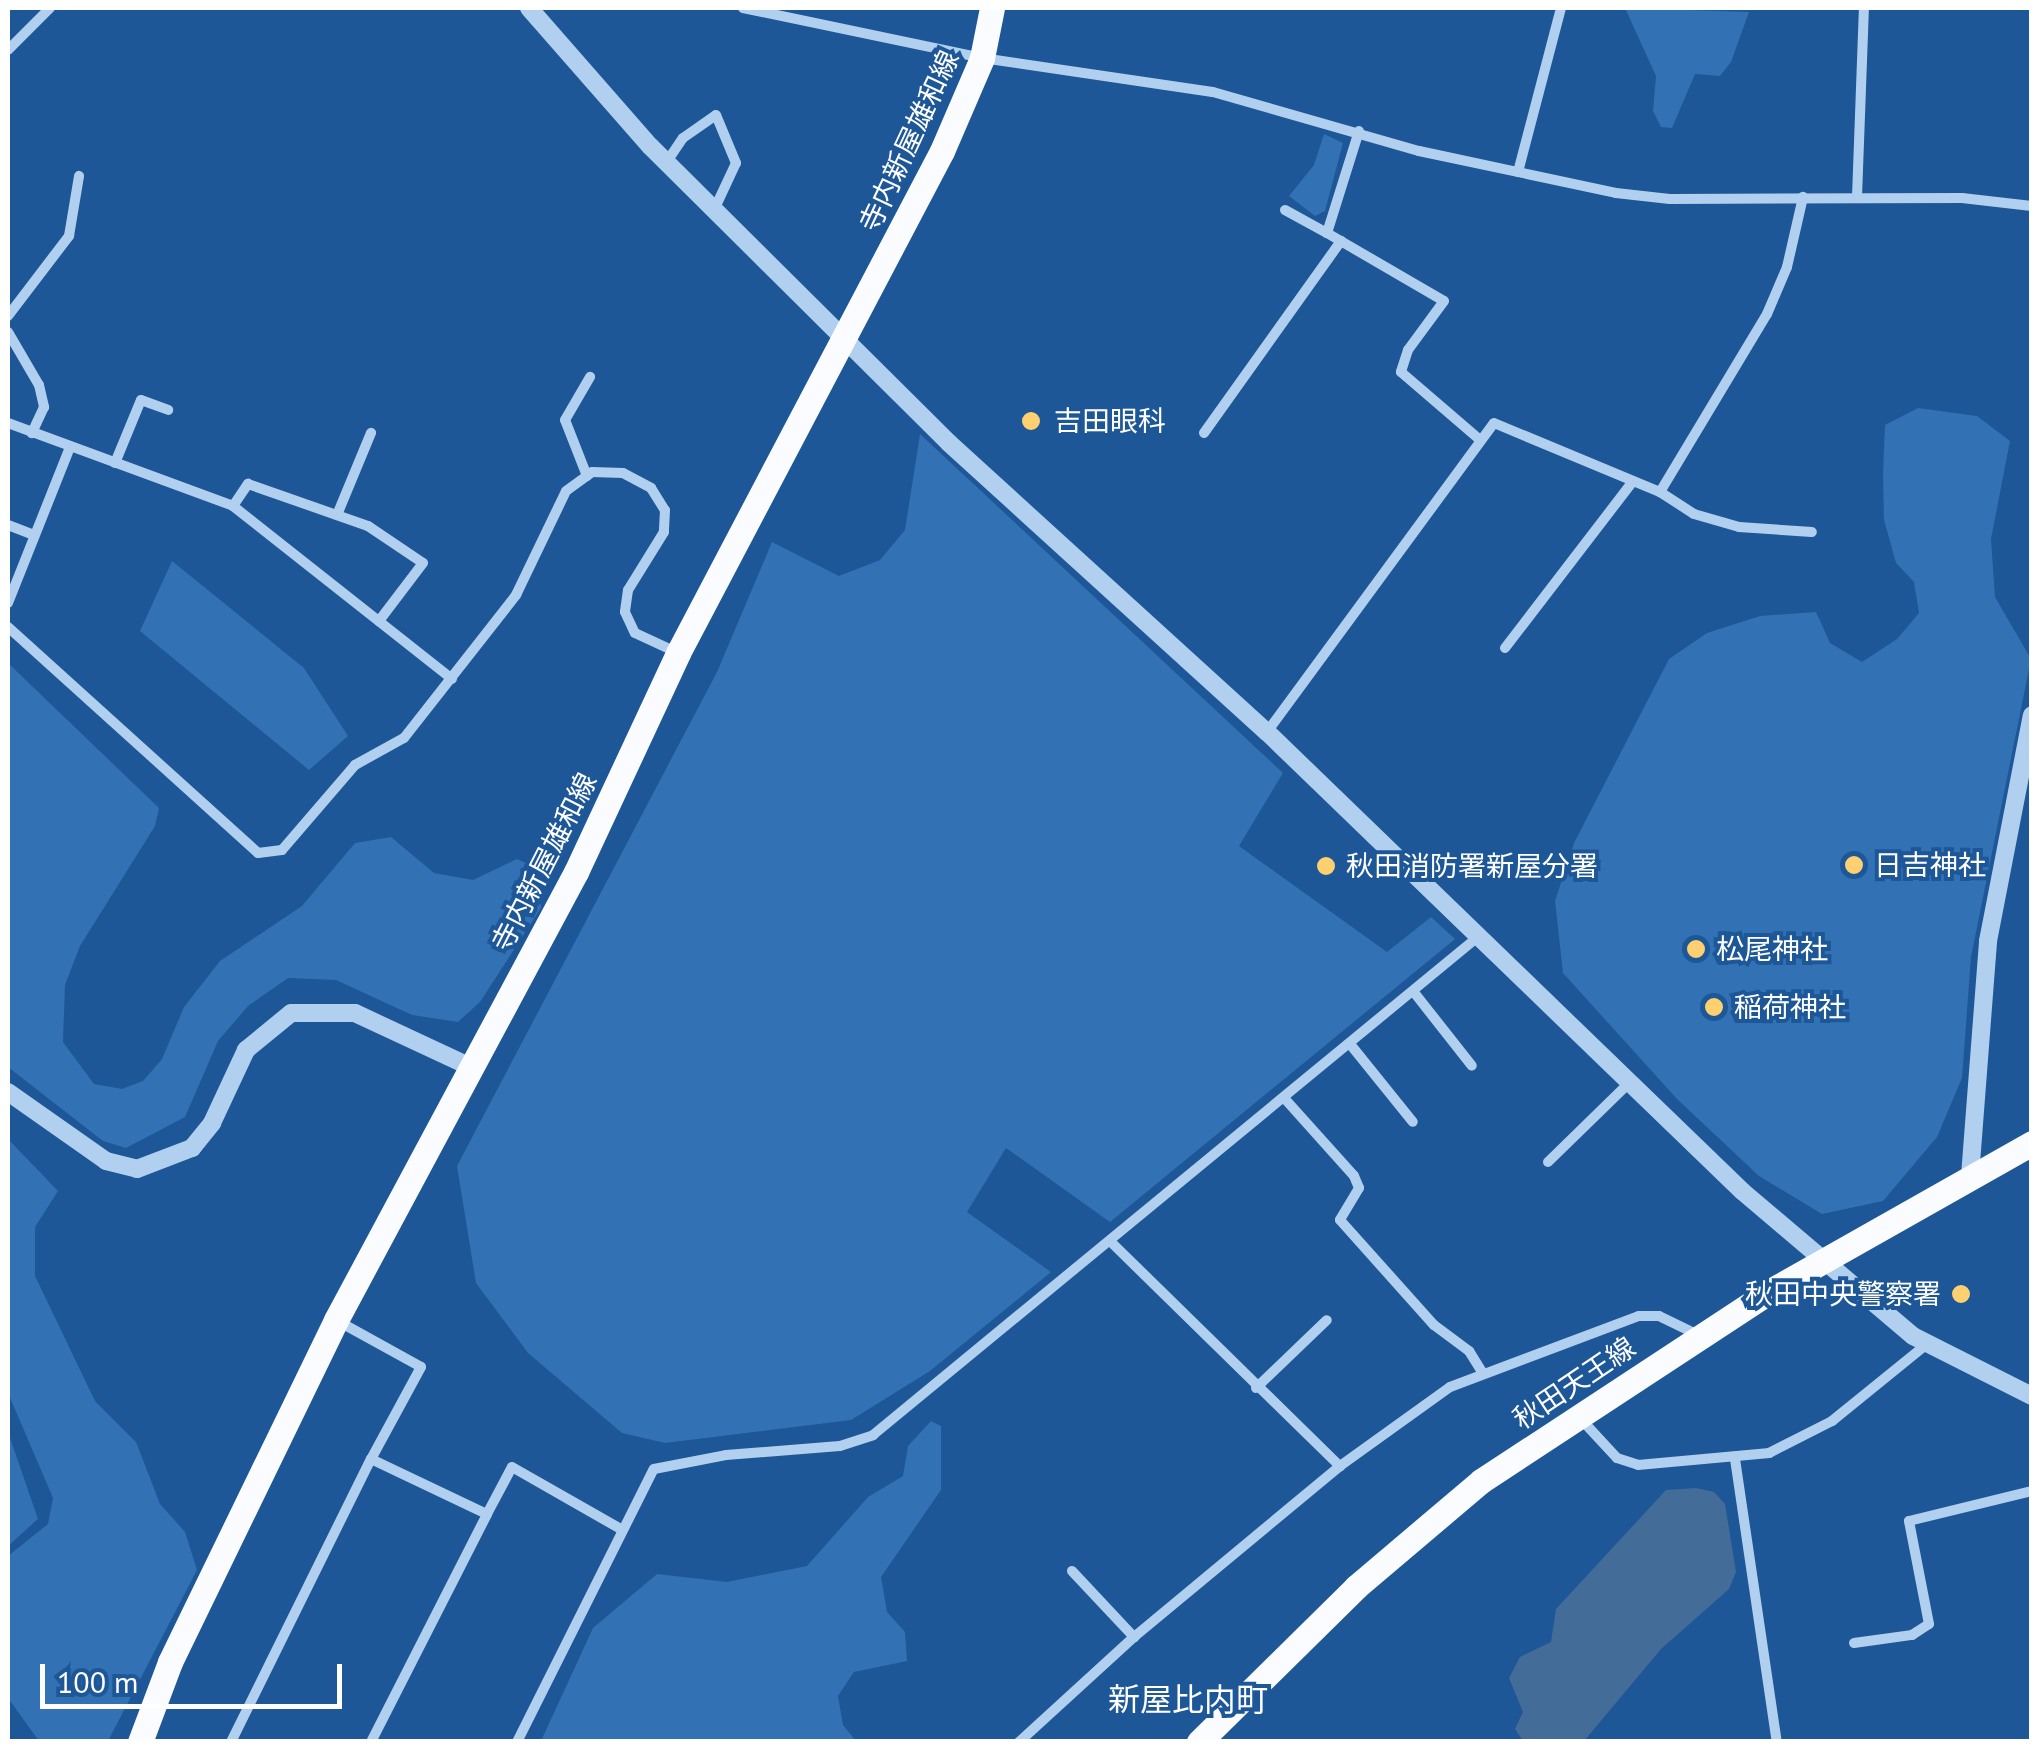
<!DOCTYPE html>
<html>
<head>
<meta charset="utf-8">
<style>
  body { margin:0 }
  #map { position:relative; width:2039px; height:1749px; overflow:hidden; background:#1d5797; font-family:"PT Sans","Noto Sans JP",sans-serif }
  div>[style] { position:absolute }
  .green>* { inset:0; background:#3171b4 }
  .water>* { inset:0; background:#446c99 }
  .minor>* { height:10px; margin:-5px; padding:0 5px; transform-origin:5px; border-radius:5px; background:#b1d0ef }
  .tertiary>* { height:18px; margin:-9px; padding:0 9px; transform-origin:9px; border-radius:9px; background:#b1d0ef }
  .primary>* { height:25px; margin:-12.5px; padding:0 12.5px; transform-origin:12.5px; border-radius:12.5px; background:#fafcff }
  .dots>* { width:28px; height:28px; translate:-50% -50%; box-sizing:border-box; border:5px solid #1d5797; border-radius:50% }
  span { translate:-50% -50%; white-space:nowrap; text-align:center; line-height:1.15; -webkit-text-stroke:8px #1d5797; paint-order:stroke }
  .street-label { font-size:28px; color:#fff }
  .poi-label { font-size:28px; color:#fff }
  .left { translate:0 -50%; text-align:left }
  .right { translate:-100% -50%; text-align:right }
  .quarter-label { font-size:32px; color:#fff }
  .frame { position:absolute; inset:0; border:10px solid #fff; pointer-events:none }
  .scale { position:absolute; left:40px; top:1664px; width:302px; height:45px; box-sizing:border-box; border:5px solid #fff; border-top:0; padding-left:12px; font-size:30px; line-height:35px; white-space:nowrap; color:#fff; -webkit-text-stroke:8px #1d5797; paint-order:stroke }
</style>
</head>
<body>
<div id="map">
  <div class="green">
    <i style="clip-path:polygon(1625px 8px,1749px 12px,1731px 62px,1720px 76px,1695px 74px,1672px 128px,1661px 127px,1653px 111px,1656px 76px)"></i>
    <i style="clip-path:polygon(1324px 134px,1343px 143px,1325px 211px,1315px 216px,1289px 196px,1314px 165px)"></i>
    <i style="clip-path:polygon(1918px 408px,1977px 416px,2010px 441px,1991px 539px,1995px 597px,2031px 659px,1971px 957px,1962px 1078px,1937px 1137px,1883px 1201px,1822px 1214px,1759px 1176px,1677px 1099px,1563px 973px,1555px 901px,1574px 843px,1669px 659px,1707px 633px,1760px 616px,1816px 612px,1830px 643px,1862px 662px,1897px 639px,1919px 613px,1914px 582px,1896px 563px,1884px 520px,1883px 474px,1885px 425px)"></i>
    <i style="clip-path:polygon(920px 434px,1283px 773px,1239px 846px,1387px 952px,1431px 917px,1455px 939px,1110px 1222px,1006px 1148px,967px 1212px,1051px 1272px,930px 1371px,851px 1420px,665px 1443px,622px 1433px,528px 1353px,476px 1283px,457px 1166px,717px 672px,772px 542px,839px 576px,880px 560px,905px 530px)"></i>
    <i style="clip-path:polygon(172px 561px,304px 668px,348px 736px,309px 770px,140px 631px)"></i>
    <i style="clip-path:polygon(8px 663px,159px 808px,155px 826px,80px 946px,65px 985px,63px 1042px,94px 1084px,122px 1089px,143px 1081px,162px 1059px,184px 1007px,220px 961px,302px 906px,355px 843px,391px 837px,434px 873px,473px 880px,517px 859px,539px 869px,541px 908px,480px 1002px,458px 1022px,412px 1015px,336px 980px,288px 978px,248px 1006px,218px 1041px,185px 1117px,126px 1148px,103px 1141px,8px 1067px)"></i>
    <i style="clip-path:polygon(8px 1139px,58px 1191px,35px 1227px,35px 1276px,95px 1401px,136px 1442px,160px 1504px,185px 1532px,197px 1570px,108px 1741px,39px 1741px,8px 1698px,8px 1556px,48px 1524px,53px 1498px,8px 1393px)"></i>
    <i style="clip-path:polygon(931px 1421px,941px 1426px,941px 1490px,881px 1577px,887px 1612px,905px 1632px,907px 1661px,854px 1672px,838px 1696px,843px 1725px,856px 1741px,541px 1741px,593px 1628px,657px 1574px,727px 1582px,807px 1566px,868px 1497px,903px 1476px,908px 1446px)"></i>
    <i style="clip-path:polygon(8px 1432px,38px 1519px,8px 1546px)"></i>
  </div>
  <div class="water">
    <i style="clip-path:polygon(1696px 1488px,1714px 1492px,1725px 1504px,1736px 1572px,1729px 1589px,1661px 1649px,1584px 1741px,1523px 1741px,1515px 1729px,1523px 1712px,1509px 1678px,1520px 1657px,1551px 1642px,1556px 1609px,1666px 1490px)"></i>
  </div>
  <div class="minor">
    <i style="left:743px;top:8px;width:244px;rotate:11.8deg"></i>
    <i style="left:982px;top:58px;width:233px;rotate:8.4deg"></i>
    <i style="left:1213px;top:92px;width:214px;rotate:16deg"></i>
    <i style="left:1419px;top:151px;width:201px;rotate:12deg"></i>
    <i style="left:1616px;top:193px;width:54px;rotate:6.3deg"></i>
    <i style="left:1670px;top:199px;width:292px;rotate:-0.2deg"></i>
    <i style="left:1962px;top:198px;width:70px;rotate:6.5deg"></i>
    <i style="left:8px;top:50px;width:59px;rotate:-45deg"></i>
    <i style="left:1359px;top:131px;width:107px;rotate:107.4deg"></i>
    <i style="left:1327px;top:233px;width:135px;rotate:30.2deg"></i>
    <i style="left:1444px;top:301px;width:61px;rotate:126.3deg"></i>
    <i style="left:1408px;top:350px;width:23px;rotate:108deg"></i>
    <i style="left:1401px;top:372px;width:104px;rotate:40.7deg"></i>
    <i style="left:666px;top:163px;width:30px;rotate:-56deg"></i>
    <i style="left:683px;top:138px;width:40px;rotate:-34.9deg"></i>
    <i style="left:716px;top:115px;width:52px;rotate:67.4deg"></i>
    <i style="left:736px;top:163px;width:52px;rotate:115.1deg"></i>
    <i style="left:1518px;top:172px;width:170px;rotate:-75.3deg"></i>
    <i style="left:1857px;top:197px;width:189px;rotate:-87.9deg"></i>
    <i style="left:1285px;top:210px;width:48px;rotate:28.7deg"></i>
    <i style="left:8px;top:316px;width:101px;rotate:-52.7deg"></i>
    <i style="left:69px;top:236px;width:61px;rotate:-80.5deg"></i>
    <i style="left:8px;top:332px;width:61px;rotate:59.7deg"></i>
    <i style="left:39px;top:385px;width:23px;rotate:77deg"></i>
    <i style="left:44px;top:407px;width:29px;rotate:115deg"></i>
    <i style="left:8px;top:423px;width:240px;rotate:20.2deg"></i>
    <i style="left:233px;top:506px;width:279px;rotate:38.3deg"></i>
    <i style="left:1204px;top:433px;width:236px;rotate:-54.5deg"></i>
    <i style="left:115px;top:463px;width:68px;rotate:-67.6deg"></i>
    <i style="left:141px;top:400px;width:29px;rotate:20deg"></i>
    <i style="left:587px;top:476px;width:60px;rotate:-111.4deg"></i>
    <i style="left:565px;top:420px;width:50px;rotate:-59.8deg"></i>
    <i style="left:1660px;top:492px;width:40px;rotate:32.9deg"></i>
    <i style="left:1694px;top:514px;width:47px;rotate:16.1deg"></i>
    <i style="left:1739px;top:527px;width:73px;rotate:3.9deg"></i>
    <i style="left:233px;top:506px;width:27px;rotate:-56deg"></i>
    <i style="left:248px;top:484px;width:127px;rotate:19.3deg"></i>
    <i style="left:368px;top:526px;width:66px;rotate:33.9deg"></i>
    <i style="left:423px;top:563px;width:73px;rotate:127.2deg"></i>
    <i style="left:337px;top:515px;width:89px;rotate:-67.5deg"></i>
    <i style="left:8px;top:525px;width:25px;rotate:21deg"></i>
    <i style="left:8px;top:603px;width:168px;rotate:-68.3deg"></i>
    <i style="left:8px;top:627px;width:337px;rotate:42.1deg"></i>
    <i style="left:258px;top:853px;width:24px;rotate:-7deg"></i>
    <i style="left:282px;top:850px;width:112px;rotate:-49.3deg"></i>
    <i style="left:355px;top:765px;width:56px;rotate:-28.9deg"></i>
    <i style="left:404px;top:738px;width:182px;rotate:-51.9deg"></i>
    <i style="left:516px;top:595px;width:115px;rotate:-64.3deg"></i>
    <i style="left:566px;top:491px;width:32px;rotate:-36deg"></i>
    <i style="left:592px;top:472px;width:31px;rotate:2deg"></i>
    <i style="left:623px;top:473px;width:32px;rotate:28deg"></i>
    <i style="left:651px;top:488px;width:26px;rotate:58deg"></i>
    <i style="left:665px;top:510px;width:22px;rotate:93deg"></i>
    <i style="left:664px;top:532px;width:68px;rotate:121.8deg"></i>
    <i style="left:628px;top:590px;width:22px;rotate:98deg"></i>
    <i style="left:625px;top:612px;width:23px;rotate:65deg"></i>
    <i style="left:635px;top:633px;width:47px;rotate:24.9deg"></i>
    <i style="left:1505px;top:648px;width:210px;rotate:-52.5deg"></i>
    <i style="left:1267px;top:732px;width:383px;rotate:-53.7deg"></i>
    <i style="left:1494px;top:423px;width:180px;rotate:22.6deg"></i>
    <i style="left:1660px;top:492px;width:208px;rotate:-59deg"></i>
    <i style="left:1767px;top:314px;width:51px;rotate:-66.9deg"></i>
    <i style="left:1787px;top:267px;width:72px;rotate:-77.1deg"></i>
    <i style="left:1413px;top:991px;width:95px;rotate:51.8deg"></i>
    <i style="left:1350px;top:1044px;width:100px;rotate:51.1deg"></i>
    <i style="left:1285px;top:1099px;width:103px;rotate:48.1deg"></i>
    <i style="left:1354px;top:1176px;width:13px;rotate:67deg"></i>
    <i style="left:1359px;top:1188px;width:37px;rotate:121deg"></i>
    <i style="left:1340px;top:1220px;width:141px;rotate:48.2deg"></i>
    <i style="left:1434px;top:1325px;width:44px;rotate:36.6deg"></i>
    <i style="left:1469px;top:1351px;width:26px;rotate:58deg"></i>
    <i style="left:1548px;top:1162px;width:113px;rotate:-44.3deg"></i>
    <i style="left:1113px;top:1244px;width:318px;rotate:44.4deg"></i>
    <i style="left:336px;top:1320px;width:97px;rotate:28.9deg"></i>
    <i style="left:421px;top:1367px;width:105px;rotate:118.5deg"></i>
    <i style="left:371px;top:1459px;width:128px;rotate:25.4deg"></i>
    <i style="left:487px;top:1514px;width:53px;rotate:-62deg"></i>
    <i style="left:512px;top:1467px;width:123px;rotate:29.7deg"></i>
    <i style="left:1256px;top:1388px;width:98px;rotate:-43.8deg"></i>
    <i style="left:1579px;top:1417px;width:56px;rotate:47.2deg"></i>
    <i style="left:1617px;top:1458px;width:22px;rotate:18deg"></i>
    <i style="left:1638px;top:1465px;width:132px;rotate:-5.2deg"></i>
    <i style="left:1769px;top:1453px;width:71px;rotate:-26.9deg"></i>
    <i style="left:1832px;top:1421px;width:122px;rotate:-39deg"></i>
    <i style="left:1735px;top:1459px;width:286px;rotate:81.6deg"></i>
    <i style="left:1072px;top:1571px;width:91px;rotate:46.8deg"></i>
    <i style="left:1854px;top:1643px;width:59px;rotate:-7.9deg"></i>
    <i style="left:1912px;top:1635px;width:20px;rotate:-33deg"></i>
    <i style="left:1929px;top:1624px;width:105px;rotate:-101deg"></i>
    <i style="left:1909px;top:1521px;width:127px;rotate:-13.7deg"></i>
    <i style="left:231px;top:1742px;width:316px;rotate:-63.7deg"></i>
    <i style="left:371px;top:1742px;width:256px;rotate:-63deg"></i>
    <i style="left:517px;top:1742px;width:305px;rotate:-63.4deg"></i>
    <i style="left:654px;top:1469px;width:73px;rotate:-11deg"></i>
    <i style="left:726px;top:1455px;width:114px;rotate:-4.5deg"></i>
    <i style="left:840px;top:1446px;width:35px;rotate:-18deg"></i>
    <i style="left:873px;top:1435px;width:785px;rotate:-39.47deg"></i>
    <i style="left:1019px;top:1742px;width:156px;rotate:-42.4deg"></i>
    <i style="left:1134px;top:1637px;width:268px;rotate:-39.7deg"></i>
    <i style="left:1340px;top:1466px;width:135px;rotate:-35.7deg"></i>
    <i style="left:1450px;top:1387px;width:202px;rotate:-20.6deg"></i>
    <i style="left:1639px;top:1316px;width:20px"></i>
    <i style="left:1659px;top:1316px;width:43px;rotate:26deg"></i>
  </div>
  <div class="tertiary">
    <i style="left:529px;top:8px;width:184px;rotate:48.8deg"></i>
    <i style="left:650px;top:146px;width:421px;rotate:44.8deg"></i>
    <i style="left:949px;top:443px;width:430px;rotate:42.3deg"></i>
    <i style="left:1267px;top:732px;width:661px;rotate:44.02deg"></i>
    <i style="left:1742px;top:1191px;width:224px;rotate:40.3deg"></i>
    <i style="left:1913px;top:1336px;width:133px;rotate:26.8deg"></i>
    <i style="left:8px;top:1092px;width:120px;rotate:35.1deg"></i>
    <i style="left:106px;top:1161px;width:32px;rotate:14deg"></i>
    <i style="left:137px;top:1169px;width:59px;rotate:-20.9deg"></i>
    <i style="left:192px;top:1148px;width:32px;rotate:-51deg"></i>
    <i style="left:212px;top:1123px;width:81px;rotate:-65deg"></i>
    <i style="left:246px;top:1050px;width:58px;rotate:-39.4deg"></i>
    <i style="left:291px;top:1013px;width:64px"></i>
    <i style="left:355px;top:1013px;width:128px;rotate:25deg"></i>
    <i style="left:1970px;top:1176px;width:236px;rotate:-85.6deg"></i>
    <i style="left:1988px;top:941px;width:230px;rotate:-79deg"></i>
  </div>
  <div class="primary">
    <i style="left:140px;top:1742px;width:85px;rotate:-69.4deg"></i>
    <i style="left:170px;top:1662px;width:380px;rotate:-64.1deg"></i>
    <i style="left:336px;top:1320px;width:508px;rotate:-61.82deg"></i>
    <i style="left:576px;top:872px;width:242px;rotate:-65deg"></i>
    <i style="left:678px;top:653px;width:567px;rotate:-62.26deg"></i>
    <i style="left:942px;top:151px;width:101px;rotate:-66.7deg"></i>
    <i style="left:982px;top:58px;width:51px;rotate:-78.7deg"></i>
    <i style="left:1199px;top:1742px;width:221px;rotate:-44.6deg"></i>
    <i style="left:1356px;top:1587px;width:164px;rotate:-40.3deg"></i>
    <i style="left:1481px;top:1481px;width:348px;rotate:-33.3deg"></i>
    <i style="left:1772px;top:1290px;width:299px;rotate:-29.5deg"></i>
  </div>
  <div class="dots">
    <i style="left:1031px;top:421px;background:#fed070"></i>
    <i style="left:1854px;top:865px;background:#fed070"></i>
    <i style="left:1326px;top:866px;background:#fed070"></i>
    <i style="left:1696px;top:949px;background:#fed070"></i>
    <i style="left:1714px;top:1007px;background:#fed070"></i>
    <i style="left:1961px;top:1294px;background:#fed070"></i>
  </div>
  <div class="street-label">
    <span style="left:909px;top:141px;rotate:-65deg">寺内新屋雄和線</span>
    <span style="left:544px;top:862px;rotate:-63deg">寺内新屋雄和線</span>
    <span style="left:1574px;top:1383px;rotate:-34deg">秋田天王線</span>
  </div>
  <div class="poi-label">
    <span class="left" style="left:1054px;top:421px">吉田眼科</span>
    <span class="left" style="left:1874px;top:865px">日吉神社</span>
    <span class="left" style="left:1346px;top:866px">秋田消防署新屋分署</span>
    <span class="left" style="left:1716px;top:949px">松尾神社</span>
    <span class="left" style="left:1734px;top:1007px">稲荷神社</span>
    <span class="right" style="left:1941px;top:1294px">秋田中央警察署</span>
  </div>
  <div class="quarter-label">
    <span style="left:1188px;top:1699px">新屋比内町</span>
  </div>
  <div class="frame"></div>
  <div class="scale">100 m</div>
</div>
</body>
</html>
